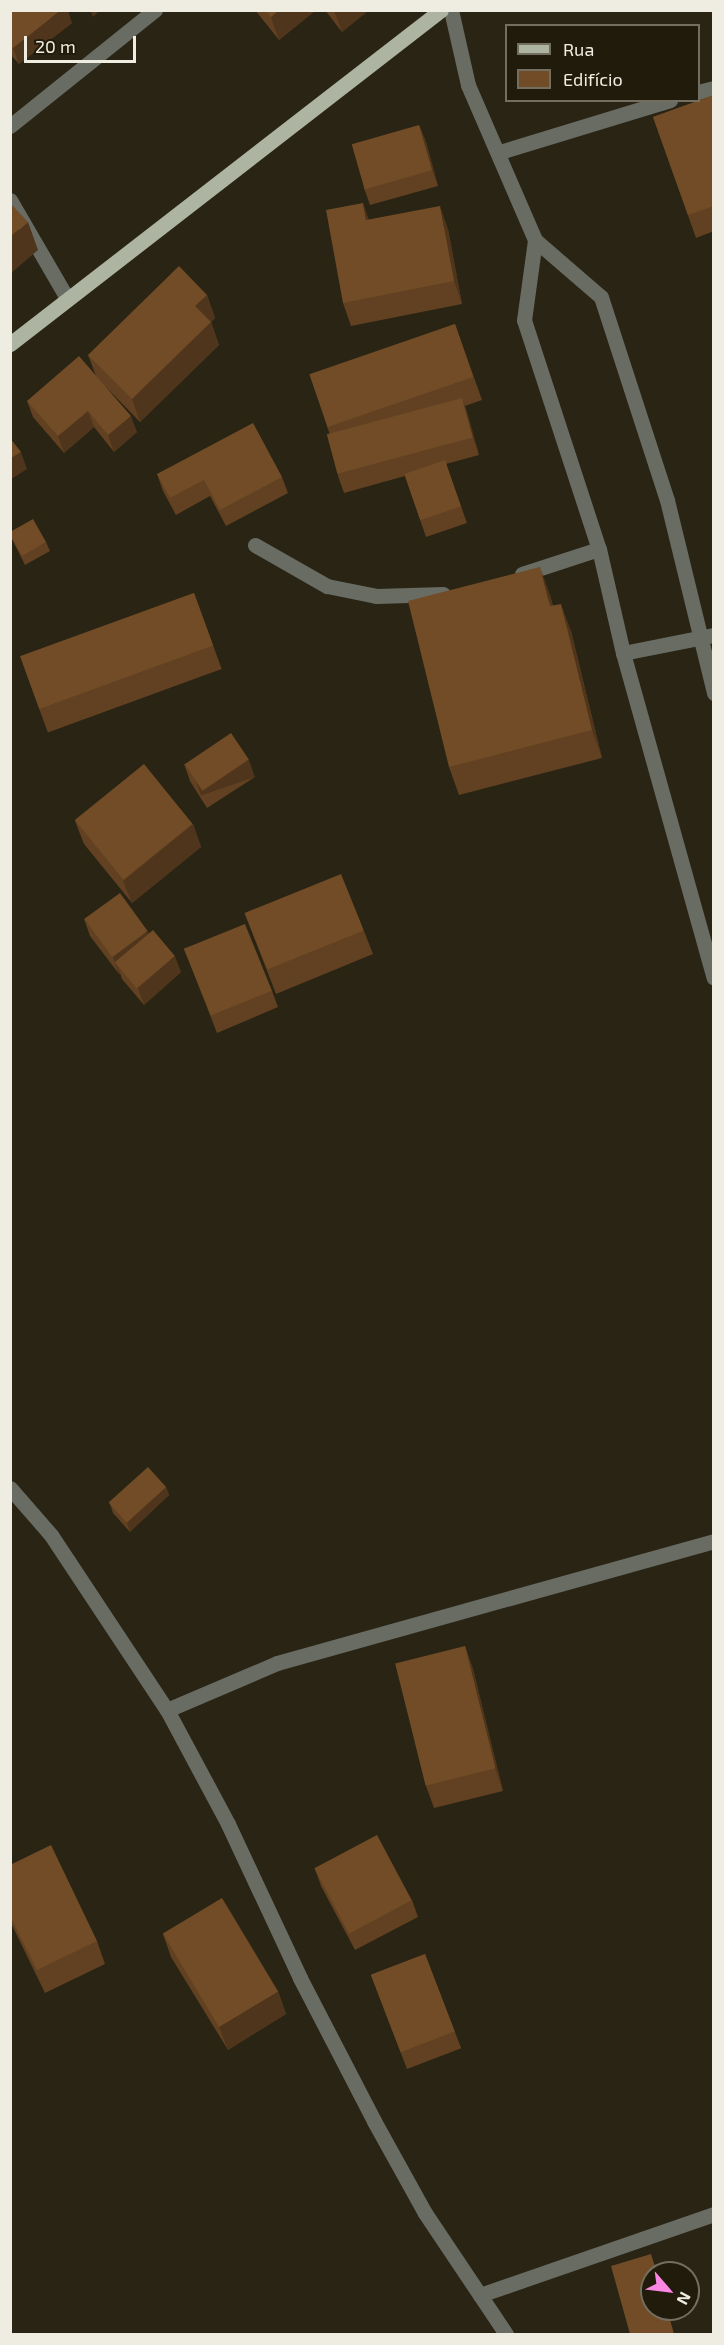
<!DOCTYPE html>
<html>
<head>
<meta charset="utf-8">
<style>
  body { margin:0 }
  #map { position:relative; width:724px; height:2345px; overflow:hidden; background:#292414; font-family:"Exo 2",sans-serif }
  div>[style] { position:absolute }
  .street>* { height:15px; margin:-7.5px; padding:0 7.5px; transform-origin:7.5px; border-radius:7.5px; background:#696c63 }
  .primary>* { height:15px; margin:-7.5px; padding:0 7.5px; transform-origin:7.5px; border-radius:7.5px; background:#aeb4a2 }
  .wall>* { inset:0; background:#614121; transform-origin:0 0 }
  .shaded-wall>* { inset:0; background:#4f351b; transform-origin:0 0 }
  .building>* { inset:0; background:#714c26; transform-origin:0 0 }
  span { translate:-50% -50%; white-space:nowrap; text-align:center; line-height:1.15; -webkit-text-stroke:5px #201b0a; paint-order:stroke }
  .frame { position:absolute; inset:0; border:12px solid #efece1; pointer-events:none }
  .legend { position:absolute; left:505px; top:24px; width:195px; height:78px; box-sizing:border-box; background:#201b0a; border:2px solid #736f60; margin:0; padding:8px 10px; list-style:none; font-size:18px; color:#efece1 }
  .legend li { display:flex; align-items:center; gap:12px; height:30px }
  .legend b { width:30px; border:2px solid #736f60 }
  .north { position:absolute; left:640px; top:2261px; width:60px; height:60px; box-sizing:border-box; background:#201b0a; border:2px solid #736f60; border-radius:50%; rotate:118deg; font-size:16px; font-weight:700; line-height:24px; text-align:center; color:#efece1 }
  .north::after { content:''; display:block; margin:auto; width:21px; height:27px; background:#fc86e3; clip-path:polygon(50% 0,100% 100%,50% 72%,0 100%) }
  .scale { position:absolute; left:24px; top:36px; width:112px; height:27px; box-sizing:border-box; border:3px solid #efece1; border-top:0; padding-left:8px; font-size:18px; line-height:21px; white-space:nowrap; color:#efece1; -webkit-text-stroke:4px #201b0a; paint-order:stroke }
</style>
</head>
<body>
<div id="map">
  <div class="street">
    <i style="left:451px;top:10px;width:77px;rotate:77.2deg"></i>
    <i style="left:468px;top:85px;width:169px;rotate:66.6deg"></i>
    <i style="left:535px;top:240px;width:87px;rotate:40.8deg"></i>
    <i style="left:601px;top:297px;width:213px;rotate:72deg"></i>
    <i style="left:667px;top:500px;width:199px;rotate:76.3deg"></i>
    <i style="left:698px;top:92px;width:16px;rotate:-14deg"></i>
    <i style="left:10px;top:126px;width:186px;rotate:-38.7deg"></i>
    <i style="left:500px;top:152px;width:178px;rotate:-17deg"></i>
    <i style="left:10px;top:200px;width:113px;rotate:59.8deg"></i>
    <i style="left:535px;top:240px;width:81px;rotate:97.8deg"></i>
    <i style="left:524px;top:320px;width:241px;rotate:71.9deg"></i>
    <i style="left:599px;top:549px;width:107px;rotate:77deg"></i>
    <i style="left:623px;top:653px;width:337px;rotate:74.4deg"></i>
    <i style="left:255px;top:545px;width:83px;rotate:29.7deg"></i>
    <i style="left:327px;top:586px;width:50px;rotate:11.5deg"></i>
    <i style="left:376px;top:596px;width:67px;rotate:-1.7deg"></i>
    <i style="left:522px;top:574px;width:81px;rotate:-18deg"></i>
    <i style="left:623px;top:653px;width:93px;rotate:-11.2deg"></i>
    <i style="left:10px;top:1488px;width:62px;rotate:48.9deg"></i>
    <i style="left:51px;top:1535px;width:210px;rotate:56.5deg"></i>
    <i style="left:167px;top:1710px;width:129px;rotate:61.8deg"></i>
    <i style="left:228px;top:1824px;width:170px;rotate:64.9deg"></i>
    <i style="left:300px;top:1978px;width:161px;rotate:62.6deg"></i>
    <i style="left:374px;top:2121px;width:105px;rotate:61deg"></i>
    <i style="left:425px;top:2213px;width:146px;rotate:56.2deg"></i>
    <i style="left:167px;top:1710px;width:120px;rotate:-23.1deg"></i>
    <i style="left:277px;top:1663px;width:454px;rotate:-15.6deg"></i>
    <i style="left:480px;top:2295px;width:248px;rotate:-19.1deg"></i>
  </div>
  <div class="primary">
    <i style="left:10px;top:344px;width:545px;rotate:-37.77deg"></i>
  </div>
  <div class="wall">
    <i style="clip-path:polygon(10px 10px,72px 23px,19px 64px,10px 54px)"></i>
    <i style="clip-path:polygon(255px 10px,316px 10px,279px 40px)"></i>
    <i style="clip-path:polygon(325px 10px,369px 10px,342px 32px)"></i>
    <i style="clip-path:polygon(714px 95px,714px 231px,696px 238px,653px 117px)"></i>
    <i style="clip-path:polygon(419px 125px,426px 142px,438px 186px,370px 205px,364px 188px)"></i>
    <i style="clip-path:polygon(369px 220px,448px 229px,462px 304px,351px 326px,343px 303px)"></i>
    <i style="clip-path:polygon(207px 295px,215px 318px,211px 322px,219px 345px,140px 422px,105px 386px,137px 432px,114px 452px,94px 427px,64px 453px,33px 417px,27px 401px,96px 376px,88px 355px)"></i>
    <i style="clip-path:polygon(455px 324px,482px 400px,465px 406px,479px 455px,446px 464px,467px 523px,426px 537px,405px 476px,344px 493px,338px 476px,330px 435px,310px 375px)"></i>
    <i style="clip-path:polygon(157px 474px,282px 477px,288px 493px,226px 526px,210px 496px,176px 515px,163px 491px)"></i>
    <i style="clip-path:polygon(10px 532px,46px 542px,50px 551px,25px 565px,13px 541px,10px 536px)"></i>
    <i style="left:194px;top:593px;width:81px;height:185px;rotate:70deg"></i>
    <i style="clip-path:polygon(550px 595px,553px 606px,571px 631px,602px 758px,459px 795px,449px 767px)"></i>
    <i style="clip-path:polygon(184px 764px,255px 777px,207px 808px,190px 781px)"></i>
    <i style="clip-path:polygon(75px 821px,193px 824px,201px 847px,132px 903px,84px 844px)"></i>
    <i style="clip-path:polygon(245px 914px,364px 931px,373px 954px,276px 994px)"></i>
    <i style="clip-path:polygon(84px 919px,149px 934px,181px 972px,144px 1005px,122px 979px,120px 973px,119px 974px,90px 936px)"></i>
    <i style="clip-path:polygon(184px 948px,272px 991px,278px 1007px,217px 1033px)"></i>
    <i style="clip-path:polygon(166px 1487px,169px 1495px,130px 1532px,113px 1513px,110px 1504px)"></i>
    <i style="clip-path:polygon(465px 1646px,473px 1669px,503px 1791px,434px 1808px,426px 1786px)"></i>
    <i style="clip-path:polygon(10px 1865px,97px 1941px,105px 1964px,45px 1993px,10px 1921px)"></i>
    <i style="clip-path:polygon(315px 1869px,412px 1900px,418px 1917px,355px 1950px,321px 1886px)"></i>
    <i style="clip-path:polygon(163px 1934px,278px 1991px,286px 2014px,228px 2050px,171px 1957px)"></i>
    <i style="left:425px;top:1954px;width:101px;height:58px;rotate:69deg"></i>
  </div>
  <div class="shaded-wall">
    <i style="clip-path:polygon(61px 10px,68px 10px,72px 23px,19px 64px,13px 48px)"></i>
    <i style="clip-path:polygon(90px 10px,100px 10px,93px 17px)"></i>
    <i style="clip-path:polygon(279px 10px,316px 10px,279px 40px,271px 17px)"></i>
    <i style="clip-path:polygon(334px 10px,369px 10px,342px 32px)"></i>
    <i style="clip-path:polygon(419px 125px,426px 142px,438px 186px,432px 170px)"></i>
    <i style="clip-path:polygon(363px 203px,371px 226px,366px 220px)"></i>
    <i style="clip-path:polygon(440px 206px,448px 229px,462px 304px,454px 281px)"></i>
    <i style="clip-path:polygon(28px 222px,38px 250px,10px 274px,10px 237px)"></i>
    <i style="clip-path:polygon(207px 295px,215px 318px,211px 322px,219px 345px,140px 422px,132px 399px,195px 306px)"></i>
    <i style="clip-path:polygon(462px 398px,468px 415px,479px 455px,473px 438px)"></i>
    <i style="clip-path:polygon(88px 411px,94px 427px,64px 453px,58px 436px)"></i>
    <i style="clip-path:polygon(131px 416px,137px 432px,114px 452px,108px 435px)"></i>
    <i style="clip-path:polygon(21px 452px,27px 469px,10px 480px,10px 459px)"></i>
    <i style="clip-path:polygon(540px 567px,550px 595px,560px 634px,550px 606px)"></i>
    <i style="clip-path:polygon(561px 604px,571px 631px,602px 758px,592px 730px)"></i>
    <i style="left:249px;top:760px;width:18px;height:57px;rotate:71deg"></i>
    <i style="clip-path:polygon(193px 824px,201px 847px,132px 903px,123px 881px)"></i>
    <i style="clip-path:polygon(148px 931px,154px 947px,116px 963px,120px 973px,119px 974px,113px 957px)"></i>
    <i style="clip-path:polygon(175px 956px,181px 972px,144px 1005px,138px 988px)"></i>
    <i style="clip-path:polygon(166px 1487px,169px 1495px,130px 1532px,127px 1523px)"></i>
    <i style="clip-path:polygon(465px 1646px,473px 1669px,503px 1791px,495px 1768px)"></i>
    <i style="clip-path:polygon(278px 1991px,286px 2014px,228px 2050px,219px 2027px)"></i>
    <i style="left:667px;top:2309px;width:2px;height:26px"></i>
  </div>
  <div class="building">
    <i style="clip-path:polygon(10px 10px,61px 10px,13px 48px,10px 45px)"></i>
    <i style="clip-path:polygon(265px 10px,279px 10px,271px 17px)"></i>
    <i style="clip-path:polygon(714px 95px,714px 206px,688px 215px,653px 117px)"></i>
    <i style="left:419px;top:125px;width:47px;height:70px;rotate:74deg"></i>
    <i style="clip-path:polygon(10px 203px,28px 222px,10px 237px)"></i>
    <i style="clip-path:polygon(363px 203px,366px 220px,440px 206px,454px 281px,343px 303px,326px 210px)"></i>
    <i style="clip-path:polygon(179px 266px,207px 295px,195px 306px,211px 322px,132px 399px,88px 355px)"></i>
    <i style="left:455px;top:324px;width:56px;height:154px;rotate:71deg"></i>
    <i style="clip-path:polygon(79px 356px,131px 416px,108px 435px,88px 411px,58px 436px,27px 401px)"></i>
    <i style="left:462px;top:398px;width:41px;height:140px;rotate:75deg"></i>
    <i style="clip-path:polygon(253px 423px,282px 477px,220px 510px,204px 480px,170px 498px,157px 474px)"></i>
    <i style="clip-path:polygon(10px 438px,21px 452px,10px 459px)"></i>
    <i style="left:445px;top:460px;width:49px;height:43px;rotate:71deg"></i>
    <i style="clip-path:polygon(33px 519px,46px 542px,22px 556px,10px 535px,10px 532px)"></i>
    <i style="clip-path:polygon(540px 567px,550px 606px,561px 604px,592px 730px,449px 767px,408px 601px)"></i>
    <i style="left:194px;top:593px;width:56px;height:185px;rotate:70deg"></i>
    <i style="left:231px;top:733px;width:32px;height:56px;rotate:56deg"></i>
    <i style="left:144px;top:764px;width:77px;height:89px;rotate:51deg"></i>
    <i style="left:341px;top:874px;width:61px;height:104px;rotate:68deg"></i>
    <i style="left:120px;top:893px;width:47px;height:44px;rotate:54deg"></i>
    <i style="left:245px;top:924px;width:72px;height:66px;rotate:68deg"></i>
    <i style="left:153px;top:930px;width:34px;height:50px;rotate:50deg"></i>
    <i style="left:148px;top:1467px;width:27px;height:53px;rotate:48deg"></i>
    <i style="left:465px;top:1646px;width:126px;height:72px;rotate:76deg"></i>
    <i style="left:377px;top:1835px;width:74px;height:71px;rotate:62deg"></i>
    <i style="clip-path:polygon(51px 1845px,97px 1941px,37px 1970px,10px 1916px,10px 1865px)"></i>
    <i style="left:222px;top:1898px;width:109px;height:69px;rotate:59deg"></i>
    <i style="left:425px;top:1954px;width:83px;height:58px;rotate:69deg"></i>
    <i style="clip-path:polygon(651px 2254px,657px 2273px,652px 2273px,652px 2309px,667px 2309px,674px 2334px,630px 2334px,611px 2266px)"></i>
  </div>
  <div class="frame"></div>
  <ul class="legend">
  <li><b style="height:8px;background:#aeb4a2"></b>Rua</li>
  <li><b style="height:16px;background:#714c26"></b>Edifício</li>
  </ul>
  <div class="north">N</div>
  <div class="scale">20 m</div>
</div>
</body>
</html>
